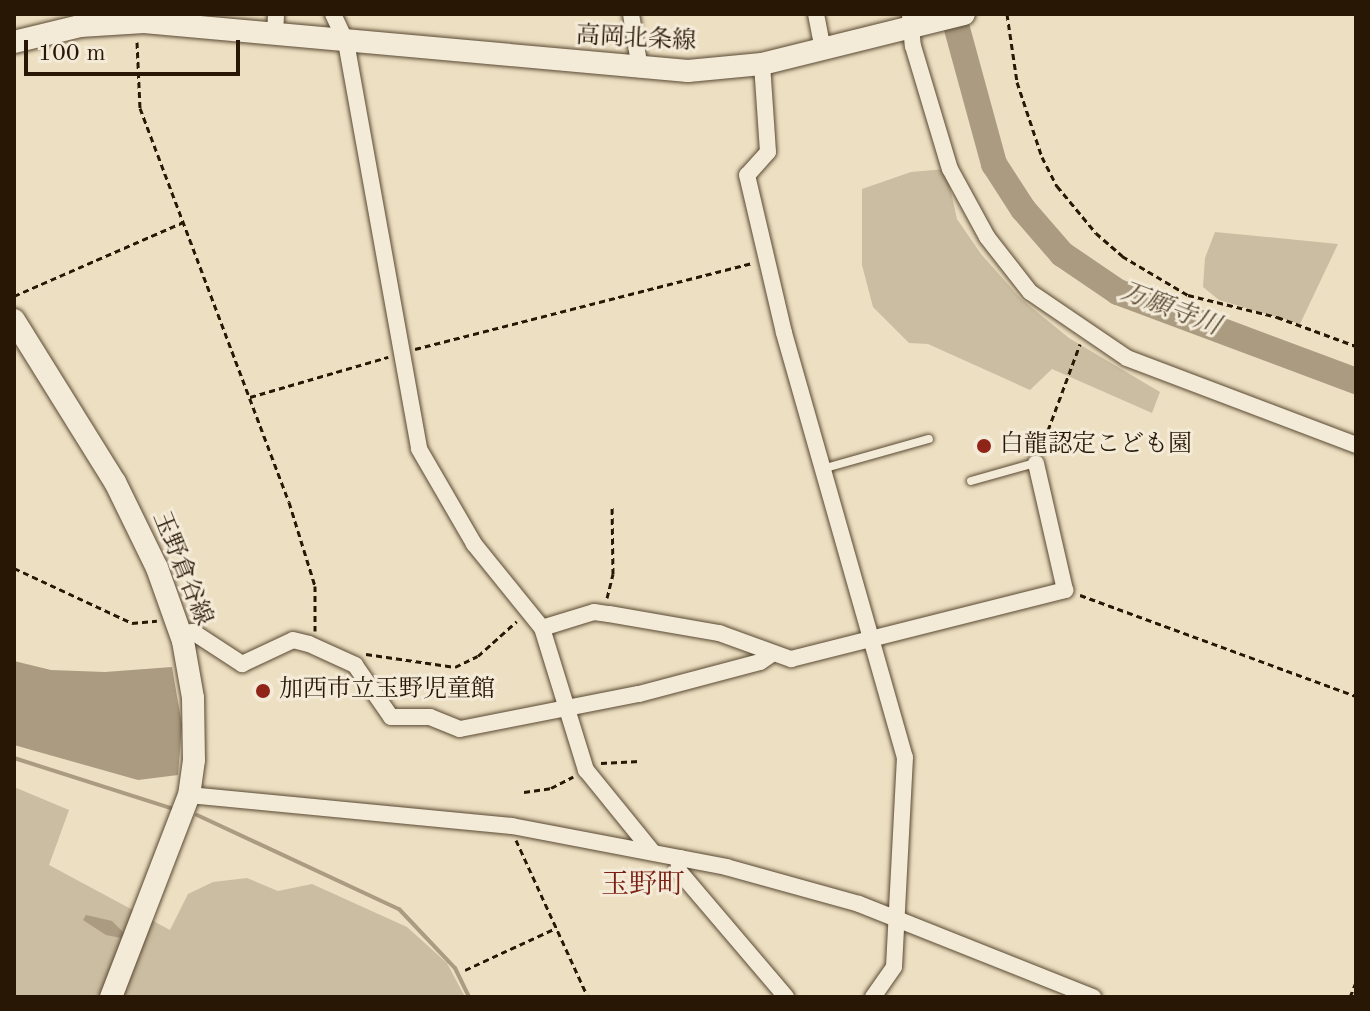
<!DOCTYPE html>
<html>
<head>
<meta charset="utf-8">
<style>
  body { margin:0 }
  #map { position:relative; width:1370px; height:1011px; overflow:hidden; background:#eddfc1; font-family:"Old Standard TT","Noto Serif JP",serif }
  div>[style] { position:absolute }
  .green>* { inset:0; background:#cbbda1 }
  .water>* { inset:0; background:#aa9b81 }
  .stream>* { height:4px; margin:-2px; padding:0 2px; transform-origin:2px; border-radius:2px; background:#aa9b81 }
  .river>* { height:26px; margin:-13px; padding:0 13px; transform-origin:13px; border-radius:13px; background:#aa9b81 }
  .path>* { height:3px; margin-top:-1.5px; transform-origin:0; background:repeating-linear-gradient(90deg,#271704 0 6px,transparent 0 10px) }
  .roads { filter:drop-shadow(0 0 2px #584933) drop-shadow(0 0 2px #584933) }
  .service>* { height:8px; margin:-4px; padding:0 4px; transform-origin:4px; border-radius:4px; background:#f3ead7 }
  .minor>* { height:16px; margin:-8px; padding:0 8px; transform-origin:8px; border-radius:8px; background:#f3ead7 }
  .secondary>* { height:22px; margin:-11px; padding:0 11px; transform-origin:11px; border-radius:11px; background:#f3ead7 }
  .dots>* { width:22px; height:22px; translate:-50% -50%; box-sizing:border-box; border:4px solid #f3ead7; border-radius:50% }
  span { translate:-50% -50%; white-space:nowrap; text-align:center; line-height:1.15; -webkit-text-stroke:6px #f3ead7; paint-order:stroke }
  .street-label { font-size:24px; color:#271704 }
  .poi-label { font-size:24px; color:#271704 }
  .left { translate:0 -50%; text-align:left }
  .water-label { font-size:26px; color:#5b4c36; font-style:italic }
  .quarter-label { font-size:28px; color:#7a1f14 }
  .frame { position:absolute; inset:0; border:16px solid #271704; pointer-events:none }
  .scale { position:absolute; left:24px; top:40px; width:216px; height:36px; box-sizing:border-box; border:4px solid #271704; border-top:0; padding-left:10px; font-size:24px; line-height:28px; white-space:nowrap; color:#271704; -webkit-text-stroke:6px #f3ead7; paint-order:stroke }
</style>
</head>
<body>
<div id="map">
  <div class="green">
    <i style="clip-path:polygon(946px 169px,957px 219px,981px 254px,1021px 299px,1069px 338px,1160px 392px,1152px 413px,1052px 369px,1030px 390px,928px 344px,909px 343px,873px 307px,862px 265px,862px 189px,911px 172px)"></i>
    <i style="clip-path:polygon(1215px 232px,1338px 244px,1300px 324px,1219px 300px,1203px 287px,1205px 258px)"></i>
    <i style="clip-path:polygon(14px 787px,69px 810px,49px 865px,170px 930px,188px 894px,213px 882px,247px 878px,278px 891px,312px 884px,407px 927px,447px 963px,465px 997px,14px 997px)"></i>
  </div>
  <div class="water">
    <i style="clip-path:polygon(14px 661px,51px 670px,105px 672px,172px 667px,182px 725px,178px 775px,138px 780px,14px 745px)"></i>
    <i style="clip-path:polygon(86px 915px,112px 921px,124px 933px,121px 938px,106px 935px,83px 920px)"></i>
  </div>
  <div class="stream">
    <i style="left:14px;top:758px;width:168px;rotate:17.7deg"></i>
    <i style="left:197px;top:815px;width:223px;rotate:25deg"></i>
    <i style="left:399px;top:909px;width:81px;rotate:46.5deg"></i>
    <i style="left:455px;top:968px;width:32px;rotate:64deg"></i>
  </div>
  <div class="river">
    <i style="left:953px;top:14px;width:156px;rotate:74.7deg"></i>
    <i style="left:994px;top:164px;width:54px;rotate:57.2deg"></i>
    <i style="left:1023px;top:209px;width:60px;rotate:49.1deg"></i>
    <i style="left:1062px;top:254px;width:68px;rotate:34.2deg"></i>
    <i style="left:1118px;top:292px;width:254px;rotate:20.5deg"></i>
  </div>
  <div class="path">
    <i style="left:1007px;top:14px;width:69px;rotate:81.6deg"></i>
    <i style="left:1017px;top:82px;width:79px;rotate:71.6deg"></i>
    <i style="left:1042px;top:157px;width:33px;rotate:63deg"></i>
    <i style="left:1057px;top:186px;width:61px;rotate:50.3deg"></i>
    <i style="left:1096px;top:233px;width:35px;rotate:41deg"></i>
    <i style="left:1122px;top:256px;width:77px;rotate:30.6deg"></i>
    <i style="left:1188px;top:295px;width:92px;rotate:13.9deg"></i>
    <i style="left:1277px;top:317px;width:84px;rotate:20.2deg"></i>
    <i style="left:137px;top:42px;width:66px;rotate:87.4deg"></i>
    <i style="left:140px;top:108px;width:421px;rotate:69.3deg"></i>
    <i style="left:289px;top:502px;width:88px;rotate:72.8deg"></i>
    <i style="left:315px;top:586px;width:45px;rotate:90deg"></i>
    <i style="left:14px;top:296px;width:184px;rotate:-23.6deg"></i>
    <i style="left:415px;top:349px;width:348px;rotate:-14.3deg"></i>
    <i style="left:250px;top:397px;width:144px;rotate:-16.2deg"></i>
    <i style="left:1041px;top:449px;width:112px;rotate:-69.6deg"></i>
    <i style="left:14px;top:568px;width:130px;rotate:25deg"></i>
    <i style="left:132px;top:623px;width:25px;rotate:-5deg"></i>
    <i style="left:1080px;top:595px;width:294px;rotate:20.1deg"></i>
    <i style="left:607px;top:598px;width:25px;rotate:-76deg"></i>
    <i style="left:613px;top:574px;width:69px;rotate:-90.8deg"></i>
    <i style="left:366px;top:654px;width:90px;rotate:8.3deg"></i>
    <i style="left:455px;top:667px;width:25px;rotate:-26deg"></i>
    <i style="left:478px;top:656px;width:52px;rotate:-41.9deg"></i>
    <i style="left:601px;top:763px;width:39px;rotate:-3deg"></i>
    <i style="left:524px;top:792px;width:27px;rotate:-8deg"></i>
    <i style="left:551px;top:788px;width:25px;rotate:-27deg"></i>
    <i style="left:516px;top:840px;width:173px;rotate:65.4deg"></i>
    <i style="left:465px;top:970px;width:100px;rotate:-24.8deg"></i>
    <i style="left:1350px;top:997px;width:16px;rotate:-68deg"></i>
  </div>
  <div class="roads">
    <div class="service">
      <i style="left:822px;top:469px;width:111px;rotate:-15.7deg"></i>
      <i style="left:971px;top:481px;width:66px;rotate:-15.7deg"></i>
    </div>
    <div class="minor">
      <i style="left:333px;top:14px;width:31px;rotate:65deg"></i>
      <i style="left:346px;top:42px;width:413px;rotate:79.8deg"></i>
      <i style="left:419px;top:449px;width:110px;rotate:59.9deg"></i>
      <i style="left:474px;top:544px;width:108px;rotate:51deg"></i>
      <i style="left:542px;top:628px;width:149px;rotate:72.8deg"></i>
      <i style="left:586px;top:770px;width:103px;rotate:50.9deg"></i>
      <i style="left:631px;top:14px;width:56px;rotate:80.7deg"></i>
      <i style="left:816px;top:14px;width:36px;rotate:79deg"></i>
      <i style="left:910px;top:14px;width:32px;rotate:85deg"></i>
      <i style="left:913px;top:46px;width:128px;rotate:73.3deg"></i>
      <i style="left:950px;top:169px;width:77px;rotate:61.4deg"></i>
      <i style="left:987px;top:237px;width:70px;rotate:52deg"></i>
      <i style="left:1030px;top:292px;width:117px;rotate:34.2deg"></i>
      <i style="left:1127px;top:358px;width:245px;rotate:20.8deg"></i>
      <i style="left:275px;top:34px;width:20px;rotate:-87deg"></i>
      <i style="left:762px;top:64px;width:88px;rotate:86.1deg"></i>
      <i style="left:768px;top:152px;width:31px;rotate:132deg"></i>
      <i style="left:747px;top:175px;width:162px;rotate:76.8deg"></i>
      <i style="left:784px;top:333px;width:441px;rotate:74.1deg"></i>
      <i style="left:905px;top:757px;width:210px;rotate:93deg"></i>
      <i style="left:894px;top:967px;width:37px;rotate:125deg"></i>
      <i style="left:542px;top:628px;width:54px;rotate:-17.1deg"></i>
      <i style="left:594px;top:612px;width:15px;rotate:8deg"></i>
      <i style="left:609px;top:614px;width:112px;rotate:9.8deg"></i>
      <i style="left:719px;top:633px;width:77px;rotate:19.9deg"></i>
      <i style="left:791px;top:659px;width:283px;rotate:-14.1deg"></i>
      <i style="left:1065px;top:590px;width:130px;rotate:-102.9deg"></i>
      <i style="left:181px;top:633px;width:12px;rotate:-5deg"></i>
      <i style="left:193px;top:632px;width:59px;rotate:33.1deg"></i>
      <i style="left:242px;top:664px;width:56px;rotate:-25.2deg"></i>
      <i style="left:293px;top:640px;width:16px;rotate:14deg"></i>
      <i style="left:309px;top:644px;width:51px;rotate:24.5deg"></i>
      <i style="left:355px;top:665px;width:63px;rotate:55.3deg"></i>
      <i style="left:391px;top:717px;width:39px"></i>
      <i style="left:430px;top:717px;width:32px;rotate:22deg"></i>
      <i style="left:460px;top:729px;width:182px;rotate:-11.1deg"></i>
      <i style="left:639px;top:694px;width:125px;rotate:-14.8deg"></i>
      <i style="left:760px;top:662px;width:14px;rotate:-34deg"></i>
      <i style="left:189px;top:795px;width:324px;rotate:5.5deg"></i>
      <i style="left:512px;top:826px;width:218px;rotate:10.8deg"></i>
      <i style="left:726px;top:867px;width:138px;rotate:15.5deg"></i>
      <i style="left:859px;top:904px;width:252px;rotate:21.7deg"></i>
      <i style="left:680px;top:858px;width:12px;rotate:99deg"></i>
      <i style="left:678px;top:870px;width:167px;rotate:49.6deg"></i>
    </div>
    <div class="secondary">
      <i style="left:14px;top:42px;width:68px;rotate:-13.6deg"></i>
      <i style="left:80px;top:26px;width:64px;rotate:-3.6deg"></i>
      <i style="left:144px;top:22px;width:546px;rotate:5.15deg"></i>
      <i style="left:688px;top:71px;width:74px;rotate:-5.4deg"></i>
      <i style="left:762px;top:64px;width:208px;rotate:-13.9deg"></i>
      <i style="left:14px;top:320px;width:191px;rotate:58.1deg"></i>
      <i style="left:115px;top:482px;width:96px;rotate:64deg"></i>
      <i style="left:157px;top:568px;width:77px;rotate:70.4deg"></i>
      <i style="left:183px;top:641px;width:58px;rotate:80deg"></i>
      <i style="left:193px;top:698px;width:62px;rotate:89.1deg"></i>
      <i style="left:194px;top:760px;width:35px;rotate:98deg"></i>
      <i style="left:189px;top:795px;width:217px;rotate:111.1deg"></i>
    </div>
  </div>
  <div class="dots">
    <i style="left:984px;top:446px;background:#8f2418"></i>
    <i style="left:263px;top:691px;background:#8f2418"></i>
  </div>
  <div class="street-label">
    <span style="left:636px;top:40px;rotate:3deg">高岡北条線</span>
    <span style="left:181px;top:569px;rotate:68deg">玉野倉谷線</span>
  </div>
  <div class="poi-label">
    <span class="left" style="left:1000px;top:446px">白龍認定こども園</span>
    <span class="left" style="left:279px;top:691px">加西市立玉野児童館</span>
  </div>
  <div class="water-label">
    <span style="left:1170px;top:310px;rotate:21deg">万願寺川</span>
  </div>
  <div class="quarter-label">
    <span style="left:643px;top:886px">玉野町</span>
  </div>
  <div class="frame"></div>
  <div class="scale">100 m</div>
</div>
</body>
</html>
